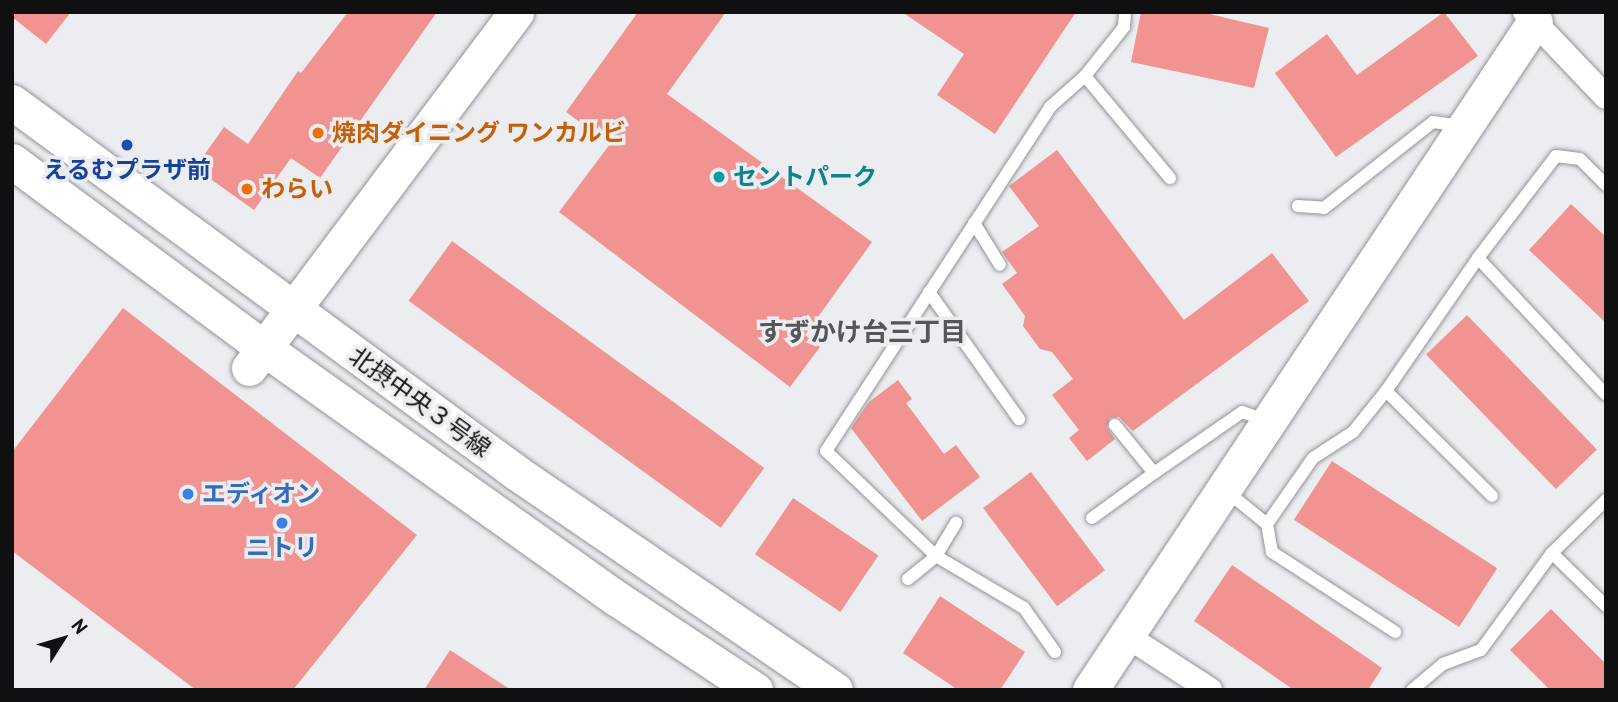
<!DOCTYPE html>
<html>
<head>
<meta charset="utf-8">
<style>
  body { margin:0 }
  #map { position:relative; width:1618px; height:702px; overflow:hidden; background:#ecedf1; font-family:"PT Sans","Noto Sans JP",sans-serif }
  div>[style] { position:absolute }
  .building>* { inset:0; background:#f19491; transform-origin:0 0 }
  .roads { filter:drop-shadow(0 0 2px #939498) drop-shadow(0 0 2px #939498) }
  .lane>* { height:12px; margin:-6px; padding:0 6px; transform-origin:6px; border-radius:6px; background:#fff }
  .street>* { height:24px; margin:-12px; padding:0 12px; transform-origin:12px; border-radius:12px; background:#fff }
  .secondary>* { height:35px; margin:-17.5px; padding:0 17.5px; transform-origin:17.5px; border-radius:17.5px; background:#fff }
  .dots>* { width:19px; height:19px; translate:-50% -50%; box-sizing:border-box; border:4px solid #ecedf1; border-radius:50% }
  span { translate:-50% -50%; white-space:nowrap; text-align:center; line-height:1.15; -webkit-text-stroke:7px #ecedf1; paint-order:stroke }
  .food-label { font-size:24px; color:#c56008; font-weight:700 }
  .left { translate:0 -50%; text-align:left }
  .transit-label { font-size:24px; color:#164399; font-weight:700 }
  .culture-label { font-size:24px; color:#0d838f; font-weight:700 }
  .street-label { font-size:24px; color:#101012 }
  .shop-label { font-size:24px; color:#366cbe; font-weight:700 }
  .neighbourhood-label { font-size:26px; color:#555659; font-weight:700 }
  .frame { position:absolute; inset:0; border:14px solid #101012; pointer-events:none }
  .north { position:absolute; left:28px; top:604px; width:70px; height:70px; -webkit-text-stroke:5px #ecedf1; paint-order:stroke; rotate:53deg; font-size:19px; font-weight:700; line-height:28px; text-align:center; color:#101012 }
  .north::after { content:''; display:block; margin:auto; width:24px; height:32px; background:#101012; clip-path:polygon(50% 0,100% 100%,50% 72%,0 100%) }
</style>
</head>
<body>
<div id="map">
  <div class="building">
    <i style="clip-path:polygon(12px 12px,71px 12px,46px 44px,12px 17px)"></i>
    <i style="clip-path:polygon(348px 12px,437px 12px,320px 178px,291px 158px,254px 210px,195px 168px,224px 127px,248px 144px,298px 71px,301px 73px)"></i>
    <i style="clip-path:polygon(638px 12px,726px 12px,667px 94px,872px 242px,805px 335px,820px 347px,790px 387px,559px 212px,610px 144px,566px 112px)"></i>
    <i style="clip-path:polygon(902px 12px,1076px 12px,995px 134px,937px 95px,964px 54px)"></i>
    <i style="clip-path:polygon(1141px 12px,1201px 12px,1269px 28px,1254px 88px,1131px 62px)"></i>
    <i style="clip-path:polygon(1444px 12px,1478px 56px,1336px 157px,1275px 73px,1327px 34px,1357px 75px)"></i>
    <i style="clip-path:polygon(1057px 150px,1184px 320px,1272px 253px,1309px 301px,1133px 431px,1119px 417px,1110px 418px,1107px 427px,1115px 439px,1087px 461px,1069px 438px,1079px 430px,1052px 395px,1073px 379px,1052px 352px,1040px 349px,1023px 326px,1025px 316px,1002px 284px,1017px 273px,1002px 252px,1039px 226px,1009px 186px)"></i>
    <i style="clip-path:polygon(1571px 204px,1606px 237px,1606px 323px,1529px 250px)"></i>
    <i style="left:452px;top:241px;width:386px;height:74px;rotate:36deg"></i>
    <i style="clip-path:polygon(123px 308px,417px 535px,293px 690px,196px 690px,12px 551px,12px 452px)"></i>
    <i style="left:1467px;top:315px;width:187px;height:57px;rotate:46deg"></i>
    <i style="clip-path:polygon(898px 380px,912px 399px,906px 403px,944px 454px,956px 445px,980px 477px,922px 521px,851px 428px,869px 402px)"></i>
    <i style="left:1332px;top:461px;width:197px;height:70px;rotate:33deg"></i>
    <i style="left:1031px;top:472px;width:123px;height:60px;rotate:53deg"></i>
    <i style="left:793px;top:498px;width:103px;height:68px;rotate:34deg"></i>
    <i style="clip-path:polygon(1232px 565px,1382px 668px,1368px 690px,1294px 690px,1194px 621px)"></i>
    <i style="clip-path:polygon(940px 596px,1025px 652px,1000px 690px,958px 690px,903px 653px)"></i>
    <i style="clip-path:polygon(1551px 609px,1606px 664px,1606px 690px,1550px 690px,1510px 650px)"></i>
    <i style="clip-path:polygon(450px 650px,511px 690px,424px 690px)"></i>
  </div>
  <div class="roads">
    <div class="lane">
      <i style="left:1085px;top:76px;width:133px;rotate:50.2deg"></i>
      <i style="left:1298px;top:206px;width:26px;rotate:4deg"></i>
      <i style="left:1324px;top:208px;width:139px;rotate:-38.3deg"></i>
      <i style="left:1433px;top:122px;width:27px;rotate:8deg"></i>
      <i style="left:974px;top:223px;width:49px;rotate:58.2deg"></i>
      <i style="left:1478px;top:258px;width:187px;rotate:46.9deg"></i>
      <i style="left:929px;top:292px;width:156px;rotate:54.7deg"></i>
      <i style="left:1386px;top:391px;width:149px;rotate:44.7deg"></i>
      <i style="left:1115px;top:425px;width:62px;rotate:50.9deg"></i>
      <i style="left:1154px;top:473px;width:107px;rotate:-34.7deg"></i>
      <i style="left:1242px;top:412px;width:28px;rotate:19deg"></i>
      <i style="left:1226px;top:491px;width:53px;rotate:38.8deg"></i>
      <i style="left:1267px;top:524px;width:80px;rotate:-55.1deg"></i>
      <i style="left:1313px;top:458px;width:48px;rotate:-33deg"></i>
      <i style="left:1353px;top:432px;width:53px;rotate:-51.2deg"></i>
      <i style="left:1386px;top:391px;width:162px;rotate:-55.3deg"></i>
      <i style="left:1478px;top:258px;width:128px;rotate:-52.6deg"></i>
      <i style="left:1556px;top:156px;width:24px;rotate:7deg"></i>
      <i style="left:1580px;top:159px;width:37px;rotate:45deg"></i>
      <i style="left:1092px;top:518px;width:77px;rotate:-36deg"></i>
      <i style="left:1267px;top:524px;width:28px;rotate:80deg"></i>
      <i style="left:1272px;top:552px;width:147px;rotate:33deg"></i>
      <i style="left:1552px;top:553px;width:76px;rotate:-44.5deg"></i>
      <i style="left:908px;top:579px;width:36px;rotate:-39deg"></i>
      <i style="left:936px;top:556px;width:39px;rotate:-59deg"></i>
      <i style="left:1055px;top:652px;width:54px;rotate:-125.2deg"></i>
      <i style="left:1024px;top:608px;width:102px;rotate:-149.4deg"></i>
      <i style="left:936px;top:556px;width:152px;rotate:-136.3deg"></i>
      <i style="left:826px;top:451px;width:411px;rotate:-56.9deg"></i>
      <i style="left:1050px;top:107px;width:47px;rotate:-41.5deg"></i>
      <i style="left:1085px;top:76px;width:63px;rotate:-51.5deg"></i>
      <i style="left:1124px;top:27px;width:15px;rotate:-86deg"></i>
      <i style="left:1412px;top:690px;width:40px;rotate:-40deg"></i>
      <i style="left:1443px;top:664px;width:40px;rotate:-20.2deg"></i>
      <i style="left:1481px;top:650px;width:120px;rotate:-53.8deg"></i>
      <i style="left:1552px;top:553px;width:76px;rotate:44.5deg"></i>
    </div>
    <div class="street">
      <i style="left:1525px;top:12px;width:117px;rotate:46.4deg"></i>
      <i style="left:1127px;top:636px;width:99px;rotate:33deg"></i>
    </div>
    <div class="secondary">
      <i style="left:12px;top:102px;width:627px;rotate:36.3deg"></i>
      <i style="left:517px;top:473px;width:385px;rotate:34.3deg"></i>
      <i style="left:12px;top:161px;width:314px;rotate:36.6deg"></i>
      <i style="left:264px;top:348px;width:432px;rotate:35.4deg"></i>
      <i style="left:616px;top:598px;width:167px;rotate:33.5deg"></i>
      <i style="left:249px;top:368px;width:445px;rotate:-53.1deg"></i>
      <i style="left:1090px;top:690px;width:803px;rotate:-56.37deg"></i>
    </div>
  </div>
  <div class="dots">
    <i style="left:318px;top:133px;background:#e8710a"></i>
    <i style="left:127px;top:145px;background:#1a4fb4"></i>
    <i style="left:719px;top:177px;background:#0f9aa8"></i>
    <i style="left:247px;top:189px;background:#e8710a"></i>
    <i style="left:188px;top:494px;background:#3f7fe0"></i>
    <i style="left:282px;top:523px;background:#3f7fe0"></i>
  </div>
  <div class="food-label">
    <span class="left" style="left:332px;top:133px">焼肉ダイニング ワンカルビ</span>
    <span class="left" style="left:261px;top:189px">わらい</span>
  </div>
  <div class="transit-label">
    <span style="left:127px;top:170px">えるむプラザ前</span>
  </div>
  <div class="culture-label">
    <span class="left" style="left:733px;top:177px">セントパーク</span>
  </div>
  <div class="street-label">
    <span style="left:420px;top:402px;rotate:36deg">北摂中央３号線</span>
  </div>
  <div class="shop-label">
    <span class="left" style="left:202px;top:494px">エディオン</span>
    <span style="left:282px;top:548px">ニトリ</span>
  </div>
  <div class="neighbourhood-label">
    <span style="left:862px;top:332px">すずかけ台三丁目</span>
  </div>
  <div class="frame"></div>
  <div class="north">N</div>
</div>
</body>
</html>
